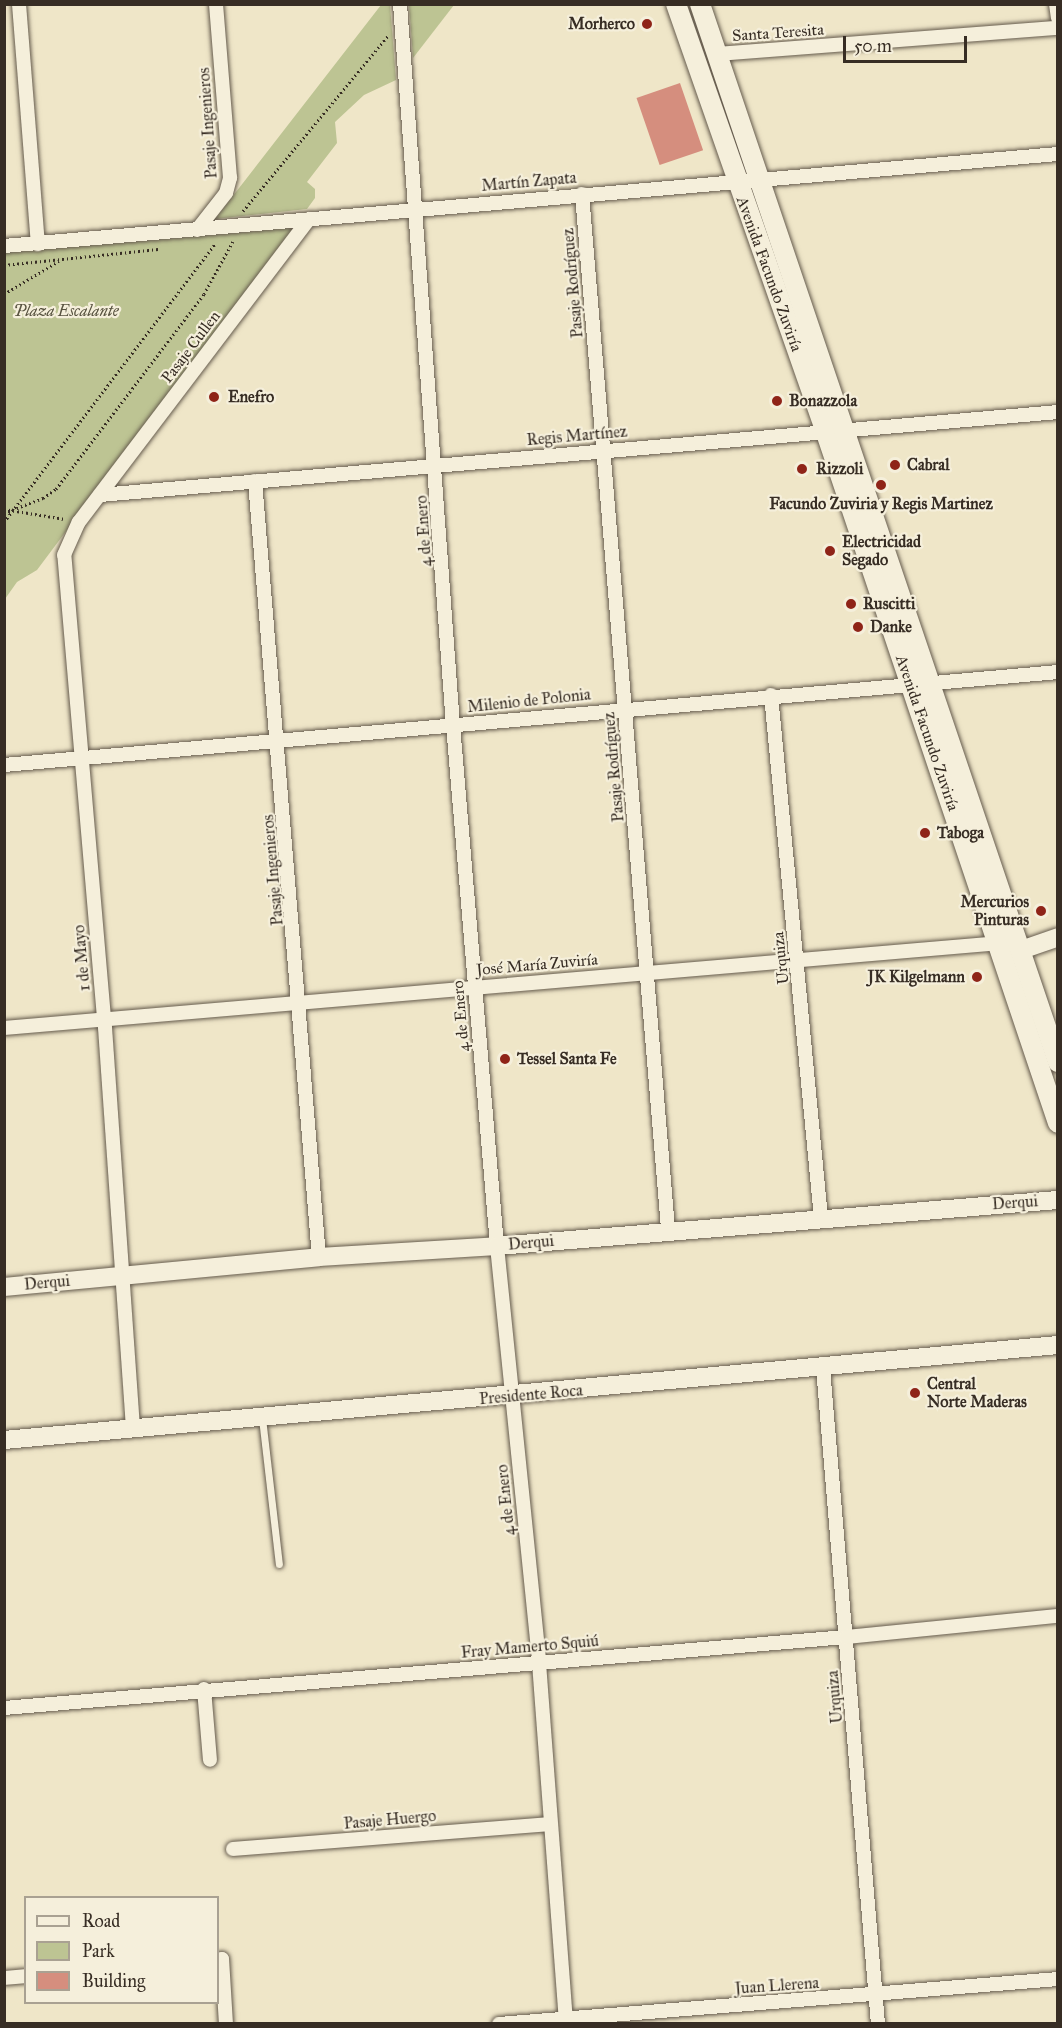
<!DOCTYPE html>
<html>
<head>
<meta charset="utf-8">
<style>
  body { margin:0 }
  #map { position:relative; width:1062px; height:2028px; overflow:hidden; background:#efe6c8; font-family:"IM FELL Great Primer",serif }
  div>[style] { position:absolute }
  .green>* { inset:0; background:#bdc493 }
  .building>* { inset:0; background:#d58e7e; transform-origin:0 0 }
  .path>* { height:3px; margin-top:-1.5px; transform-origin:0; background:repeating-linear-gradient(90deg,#372d24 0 1.5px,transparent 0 4.5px) }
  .roads { filter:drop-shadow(0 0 2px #655b4d) drop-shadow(0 0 2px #655b4d) }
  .service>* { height:7px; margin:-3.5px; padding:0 3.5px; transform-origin:3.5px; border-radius:3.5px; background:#f5efdb }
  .minor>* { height:14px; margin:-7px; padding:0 7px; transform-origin:7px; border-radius:7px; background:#f5efdb }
  .tertiary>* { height:18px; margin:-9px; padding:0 9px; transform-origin:9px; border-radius:9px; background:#f5efdb }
  .secondary>* { height:20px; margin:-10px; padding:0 10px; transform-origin:10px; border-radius:10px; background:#f5efdb }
  .dots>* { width:16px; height:16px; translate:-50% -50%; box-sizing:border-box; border:3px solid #f5efdb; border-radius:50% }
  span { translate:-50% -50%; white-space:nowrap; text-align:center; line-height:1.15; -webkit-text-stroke:4.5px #f5efdb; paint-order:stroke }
  .poi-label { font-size:16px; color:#372d24; font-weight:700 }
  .right { translate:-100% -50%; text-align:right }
  .left { translate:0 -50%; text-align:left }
  .street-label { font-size:16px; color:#372d24 }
  .park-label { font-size:16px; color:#585340; font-style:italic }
  .frame { position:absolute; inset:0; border:6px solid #372d24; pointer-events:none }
  .legend { position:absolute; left:24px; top:1896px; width:195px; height:108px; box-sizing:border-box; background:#f5efdb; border:2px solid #a9a192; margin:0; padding:8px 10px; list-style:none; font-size:18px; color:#372d24 }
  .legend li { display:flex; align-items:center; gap:12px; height:30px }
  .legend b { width:30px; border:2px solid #a9a192 }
  .scale { position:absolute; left:843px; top:36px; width:124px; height:27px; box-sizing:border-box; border:3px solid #372d24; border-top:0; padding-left:8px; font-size:18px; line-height:21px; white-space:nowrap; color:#372d24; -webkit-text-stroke:4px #f5efdb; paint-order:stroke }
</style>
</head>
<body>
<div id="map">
  <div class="green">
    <i style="clip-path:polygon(381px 5px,390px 5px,396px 80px,364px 95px,335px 122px,337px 143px,307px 182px,315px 189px,315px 198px,307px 209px,215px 219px)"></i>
    <i style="clip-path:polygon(409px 5px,454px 5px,413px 58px)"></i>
    <i style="clip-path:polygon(293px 228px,37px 570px,17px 582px,5px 599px,4px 253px)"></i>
  </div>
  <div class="building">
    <i style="left:680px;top:83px;width:71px;height:46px;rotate:71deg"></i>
  </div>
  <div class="path">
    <i style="left:243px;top:211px;width:227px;rotate:-50.4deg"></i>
    <i style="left:4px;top:265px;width:155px;rotate:-5.9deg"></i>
    <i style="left:4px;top:294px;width:64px;rotate:-31deg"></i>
    <i style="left:4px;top:509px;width:62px;rotate:9.3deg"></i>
    <i style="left:4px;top:513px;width:42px;rotate:-21deg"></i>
    <i style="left:43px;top:498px;width:16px;rotate:-35deg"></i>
    <i style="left:56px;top:489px;width:245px;rotate:-52.8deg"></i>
    <i style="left:204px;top:294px;width:60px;rotate:-61.3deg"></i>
    <i style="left:4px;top:522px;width:350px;rotate:-52.8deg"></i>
  </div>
  <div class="roads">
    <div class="service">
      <i style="left:262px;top:1418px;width:147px;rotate:83.4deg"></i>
    </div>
    <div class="minor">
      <i style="left:19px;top:4px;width:241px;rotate:85.5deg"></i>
      <i style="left:400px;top:4px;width:723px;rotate:85.8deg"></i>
      <i style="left:453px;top:725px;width:523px;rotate:85.17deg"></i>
      <i style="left:497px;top:1246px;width:419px;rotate:84.2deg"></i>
      <i style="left:539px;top:1663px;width:362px;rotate:85.7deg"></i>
      <i style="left:1056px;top:4px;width:14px;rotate:82deg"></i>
      <i style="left:717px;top:54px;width:342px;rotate:-4.4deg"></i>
      <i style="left:582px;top:194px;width:1040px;rotate:85.25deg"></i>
      <i style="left:197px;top:230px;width:47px;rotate:-51.9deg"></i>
      <i style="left:226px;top:193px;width:16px;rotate:-75deg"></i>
      <i style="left:230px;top:178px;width:175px;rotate:-94.6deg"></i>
      <i style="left:4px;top:246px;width:1058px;rotate:-4.99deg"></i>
      <i style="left:255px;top:481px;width:779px;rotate:85.29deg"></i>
      <i style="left:100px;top:495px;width:962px;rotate:-4.95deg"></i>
      <i style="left:771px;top:695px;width:525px;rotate:84.54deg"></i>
      <i style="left:4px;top:765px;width:1058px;rotate:-5.04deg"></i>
      <i style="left:4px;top:1028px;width:1000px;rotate:-4.88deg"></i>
      <i style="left:823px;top:1368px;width:658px;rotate:85.21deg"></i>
      <i style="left:133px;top:1428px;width:411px;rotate:-94deg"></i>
      <i style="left:104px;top:1018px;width:465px;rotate:-94.9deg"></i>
      <i style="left:64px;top:555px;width:36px;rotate:-66deg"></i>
      <i style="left:79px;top:522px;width:380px;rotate:-52.8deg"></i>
      <i style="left:204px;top:1689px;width:71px;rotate:85.2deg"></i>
      <i style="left:4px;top:1708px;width:845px;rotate:-4.82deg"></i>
      <i style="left:846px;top:1637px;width:213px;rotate:-5.7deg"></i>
      <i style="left:233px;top:1849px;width:318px;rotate:-4.5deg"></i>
      <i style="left:218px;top:1960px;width:4px;rotate:-14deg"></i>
      <i style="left:222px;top:1959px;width:65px;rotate:86.5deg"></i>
      <i style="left:4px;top:1978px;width:22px;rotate:-5deg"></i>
      <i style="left:499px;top:2024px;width:561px;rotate:-4.6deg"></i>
    </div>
    <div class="tertiary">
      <i style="left:1008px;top:946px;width:14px;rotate:17deg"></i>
      <i style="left:1021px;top:950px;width:39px;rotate:-19deg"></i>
      <i style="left:4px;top:1287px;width:316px;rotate:-5.4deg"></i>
      <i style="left:319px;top:1257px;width:178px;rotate:-3.5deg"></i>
      <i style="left:497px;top:1246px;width:563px;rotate:-4.69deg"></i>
      <i style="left:4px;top:1440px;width:1058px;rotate:-5.15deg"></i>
    </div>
    <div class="secondary">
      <i style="left:676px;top:4px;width:451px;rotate:70.7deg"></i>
      <i style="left:825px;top:430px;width:731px;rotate:71.42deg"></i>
      <i style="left:700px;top:4px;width:1117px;rotate:71.31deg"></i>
    </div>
  </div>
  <div class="dots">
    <i style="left:647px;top:24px;background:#8f2418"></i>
    <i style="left:214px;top:397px;background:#8f2418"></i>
    <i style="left:777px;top:401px;background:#8f2418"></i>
    <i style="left:895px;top:465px;background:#8f2418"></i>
    <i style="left:802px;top:469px;background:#8f2418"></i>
    <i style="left:881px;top:485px;background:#8f2418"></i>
    <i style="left:830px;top:551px;background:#8f2418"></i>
    <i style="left:851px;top:604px;background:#8f2418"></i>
    <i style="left:858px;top:627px;background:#8f2418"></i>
    <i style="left:925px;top:833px;background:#8f2418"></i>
    <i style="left:1041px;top:911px;background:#8f2418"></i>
    <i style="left:977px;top:977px;background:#8f2418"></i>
    <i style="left:505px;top:1059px;background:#8f2418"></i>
    <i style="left:915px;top:1393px;background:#8f2418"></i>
  </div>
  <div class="poi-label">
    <span class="right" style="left:635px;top:24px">Morherco</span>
    <span class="left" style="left:228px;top:397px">Enefro</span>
    <span class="left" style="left:789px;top:401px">Bonazzola</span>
    <span class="left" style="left:907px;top:465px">Cabral</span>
    <span class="left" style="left:816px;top:469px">Rizzoli</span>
    <span style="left:881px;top:504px">Facundo Zuviria y Regis Martinez</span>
    <span class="left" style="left:842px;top:551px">Electricidad<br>Segado</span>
    <span class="left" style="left:863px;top:604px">Ruscitti</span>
    <span class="left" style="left:870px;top:627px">Danke</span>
    <span class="left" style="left:937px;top:833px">Taboga</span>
    <span class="right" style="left:1029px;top:911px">Mercurios<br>Pinturas</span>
    <span class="right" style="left:965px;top:977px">JK Kilgelmann</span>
    <span class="left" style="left:517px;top:1059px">Tessel Santa Fe</span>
    <span class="left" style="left:927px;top:1393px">Central<br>Norte Maderas</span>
  </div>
  <div class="street-label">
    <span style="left:778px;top:33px;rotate:-4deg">Santa Teresita</span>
    <span style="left:208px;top:123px;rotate:-94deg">Pasaje Ingenieros</span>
    <span style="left:529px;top:182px;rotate:-5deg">Martín Zapata</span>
    <span style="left:769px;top:274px;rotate:70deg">Avenida Facundo Zuviría</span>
    <span style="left:573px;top:283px;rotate:-95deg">Pasaje Rodríguez</span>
    <span style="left:191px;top:347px;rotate:-53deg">Pasaje Cullen</span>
    <span style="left:577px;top:436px;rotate:-5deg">Regis Martínez</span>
    <span style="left:424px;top:531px;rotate:-94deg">4 de Enero</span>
    <span style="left:529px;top:701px;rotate:-6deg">Milenio de Polonia</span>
    <span style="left:927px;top:733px;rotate:71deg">Avenida Facundo Zuviría</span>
    <span style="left:614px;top:767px;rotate:-95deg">Pasaje Rodríguez</span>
    <span style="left:273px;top:870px;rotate:-95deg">Pasaje Ingenieros</span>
    <span style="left:82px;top:958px;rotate:-95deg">1 de Mayo</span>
    <span style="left:781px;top:958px;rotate:-96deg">Urquiza</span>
    <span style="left:537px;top:965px;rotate:-5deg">José María Zuviría</span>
    <span style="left:461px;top:1016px;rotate:-95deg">4 de Enero</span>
    <span style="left:1015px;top:1203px;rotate:-4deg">Derqui</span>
    <span style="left:531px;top:1243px;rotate:-5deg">Derqui</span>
    <span style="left:47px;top:1283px;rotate:-5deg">Derqui</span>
    <span style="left:531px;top:1395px;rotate:-5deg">Presidente Roca</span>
    <span style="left:506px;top:1500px;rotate:-96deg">4 de Enero</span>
    <span style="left:530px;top:1647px;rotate:-5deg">Fray Mamerto Squiú</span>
    <span style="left:835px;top:1697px;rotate:-95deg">Urquiza</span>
    <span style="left:390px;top:1820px;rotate:-5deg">Pasaje Huergo</span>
    <span style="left:777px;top:1986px;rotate:-4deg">Juan Llerena</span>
  </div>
  <div class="park-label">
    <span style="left:66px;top:311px">Plaza Escalante</span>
  </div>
  <div class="frame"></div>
  <ul class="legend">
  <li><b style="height:8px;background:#f5efdb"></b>Road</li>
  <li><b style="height:16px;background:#bdc493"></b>Park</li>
  <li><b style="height:16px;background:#d58e7e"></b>Building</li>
  </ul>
  <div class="scale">50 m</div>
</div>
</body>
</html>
